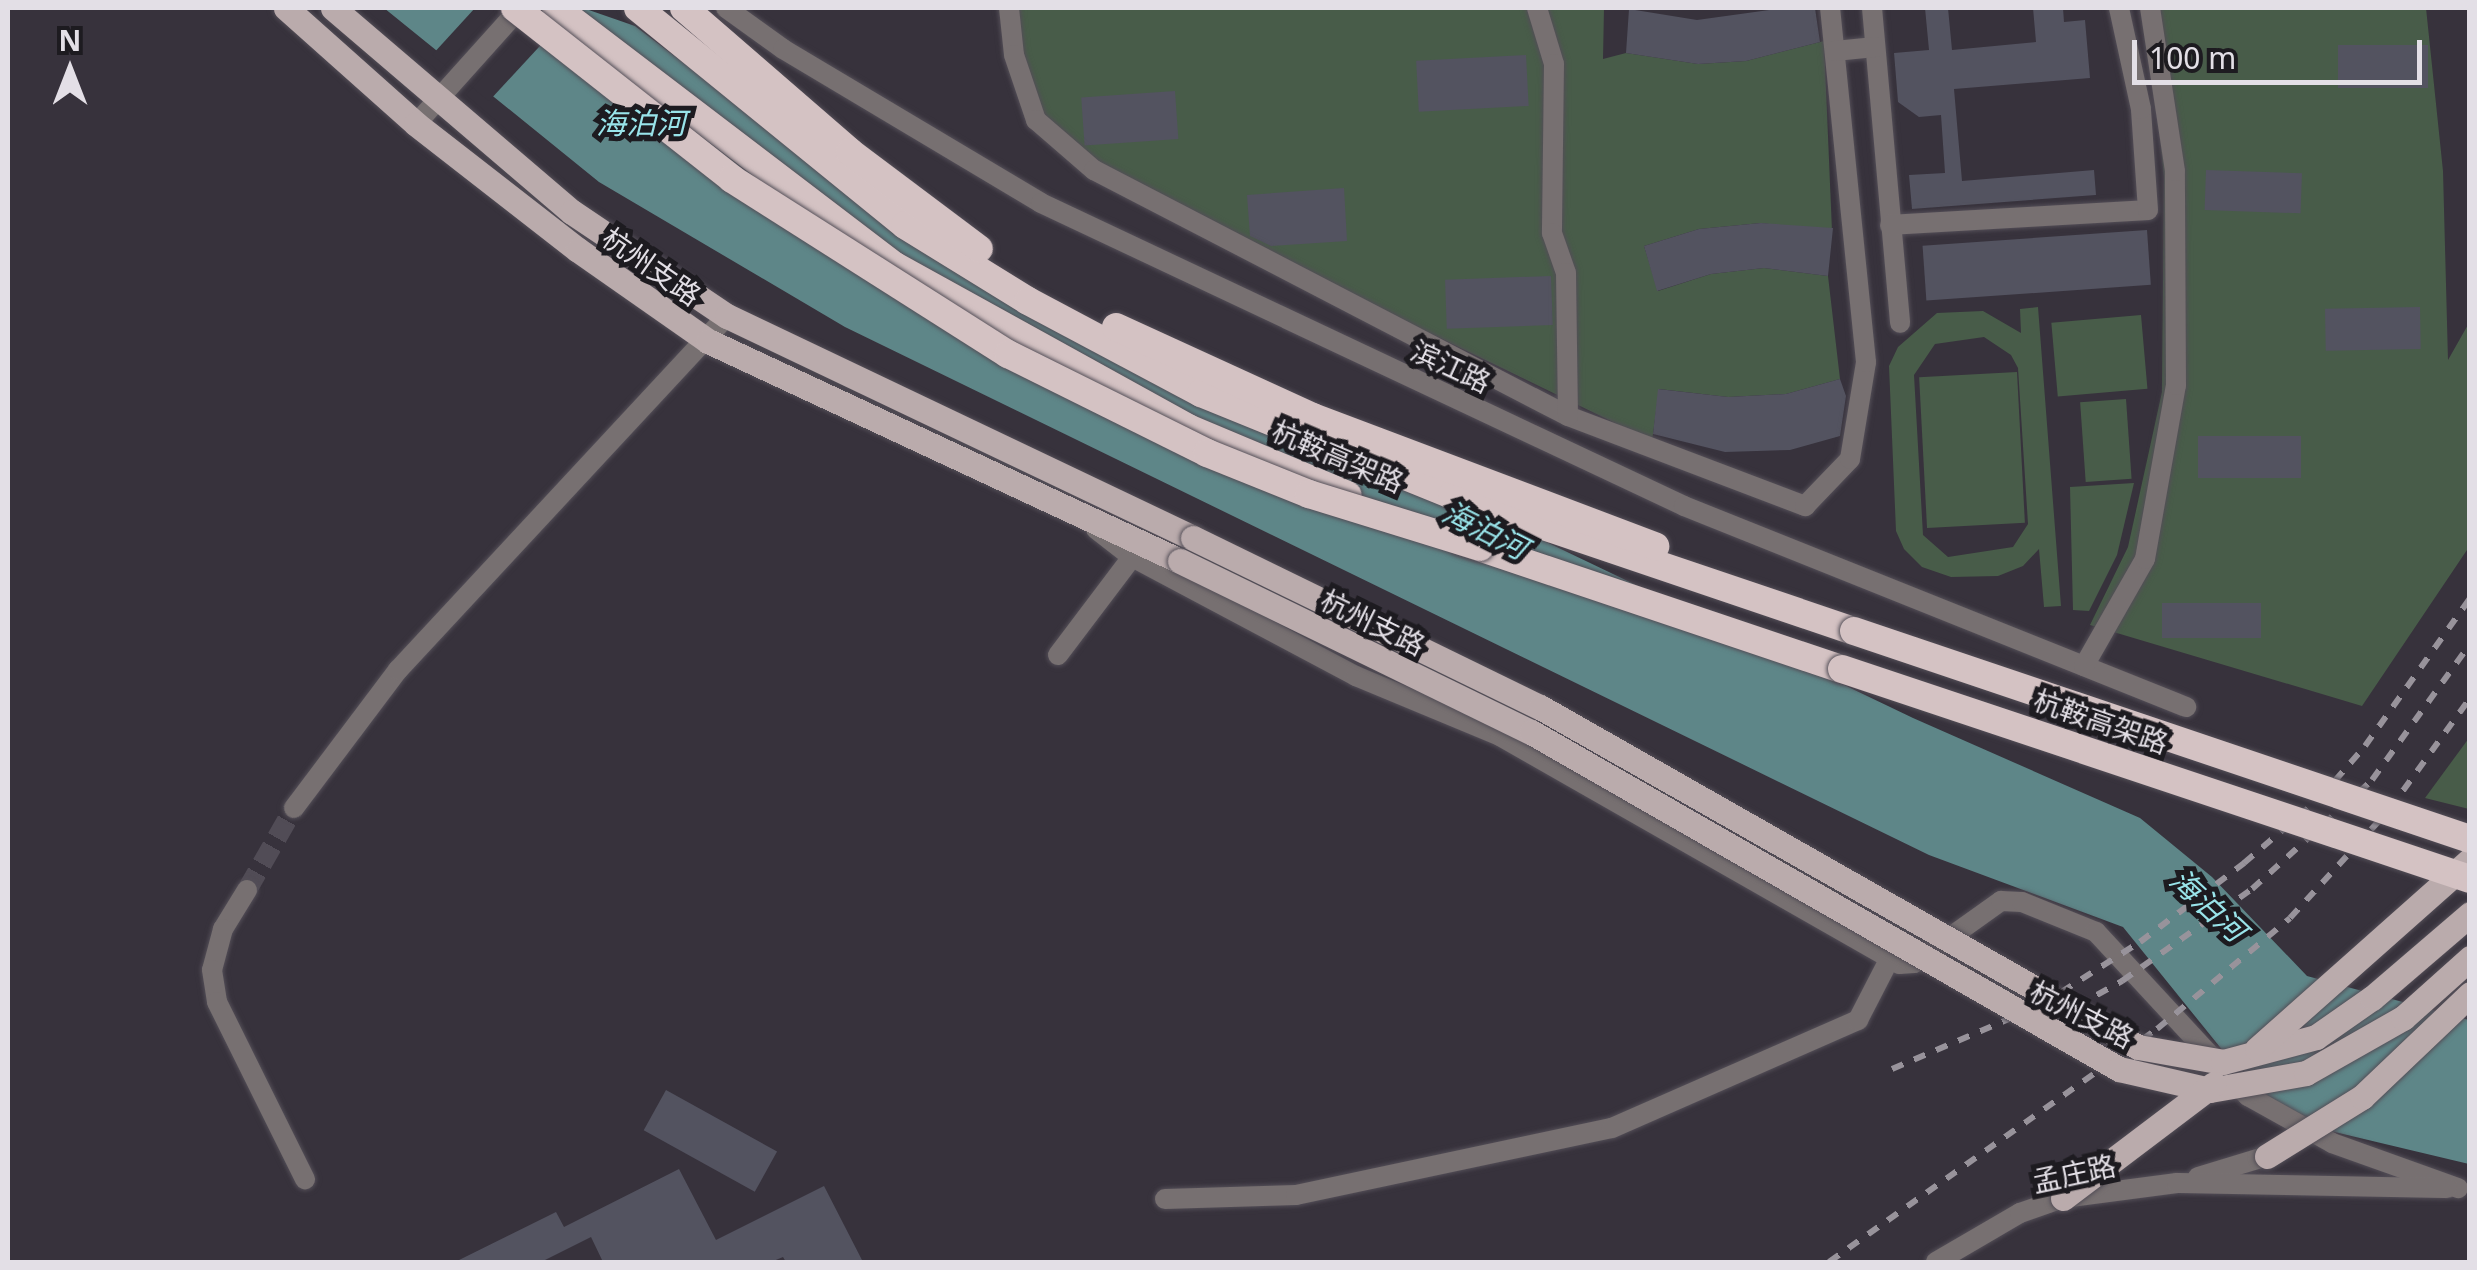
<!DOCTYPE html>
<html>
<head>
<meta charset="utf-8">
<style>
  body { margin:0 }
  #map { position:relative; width:2477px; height:1270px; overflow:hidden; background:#37323c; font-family:"Noto Sans","Noto Sans SC",sans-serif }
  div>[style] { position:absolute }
  .green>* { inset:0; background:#485c49; transform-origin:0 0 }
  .water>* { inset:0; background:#5e8688 }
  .pier>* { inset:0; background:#37323c }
  .building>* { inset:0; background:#535360; transform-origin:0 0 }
  .minor-tunnel>* { height:20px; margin-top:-10px; transform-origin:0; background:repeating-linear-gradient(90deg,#514c56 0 20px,transparent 0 30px) }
  .roads { filter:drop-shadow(0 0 2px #534e57) drop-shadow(0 0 2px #534e57) }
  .minor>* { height:20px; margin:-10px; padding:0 10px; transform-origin:10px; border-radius:10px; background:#777071 }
  .major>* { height:25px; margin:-12.5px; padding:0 12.5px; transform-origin:12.5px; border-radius:12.5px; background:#baabac }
  .highway>* { height:28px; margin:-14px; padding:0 14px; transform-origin:14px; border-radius:14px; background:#d4c2c3 }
  .rail>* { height:6px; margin-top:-3px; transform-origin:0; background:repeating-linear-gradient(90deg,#98939b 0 12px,transparent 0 24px) }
  .bridges { filter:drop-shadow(0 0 2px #534e57) drop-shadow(0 0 2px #534e57) }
  .major-bridge>* { height:25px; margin:-12.5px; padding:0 12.5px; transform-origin:12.5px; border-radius:12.5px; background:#baabac }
  .highway-bridge>* { height:28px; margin:-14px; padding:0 14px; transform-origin:14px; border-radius:14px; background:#d4c2c3 }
  span { translate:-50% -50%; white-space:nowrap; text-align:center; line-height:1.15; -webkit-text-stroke:10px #1d1b20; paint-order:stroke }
  .street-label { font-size:28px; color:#e3dfe6 }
  .water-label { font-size:30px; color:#99e4ea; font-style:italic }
  .frame { position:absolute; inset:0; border:10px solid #e3dfe6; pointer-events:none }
  .north { position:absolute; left:20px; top:20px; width:100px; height:100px; -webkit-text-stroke:8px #1d1b20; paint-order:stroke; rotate:0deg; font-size:28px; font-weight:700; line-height:40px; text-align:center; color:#e3dfe6 }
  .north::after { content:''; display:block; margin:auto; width:35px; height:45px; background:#e3dfe6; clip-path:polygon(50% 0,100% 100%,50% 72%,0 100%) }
  .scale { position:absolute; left:2132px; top:40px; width:290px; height:45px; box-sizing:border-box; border:5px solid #e3dfe6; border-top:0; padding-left:12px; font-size:30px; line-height:35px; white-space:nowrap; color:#e3dfe6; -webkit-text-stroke:8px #1d1b20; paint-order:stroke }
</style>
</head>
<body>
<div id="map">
  <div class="green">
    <i style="clip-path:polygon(1010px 8px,1604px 8px,1603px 59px,1626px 53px,1698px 64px,1746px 61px,1824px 41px,1832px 231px,1761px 223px,1699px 229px,1644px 246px,1658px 291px,1711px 274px,1764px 268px,1828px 276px,1840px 379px,1786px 394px,1728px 397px,1659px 389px,1652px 441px,1094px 170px,1036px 120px)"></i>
    <i style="clip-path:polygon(2147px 8px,2426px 8px,2443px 171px,2448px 360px,2469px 323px,2469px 547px,2362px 706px,2090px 625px,2128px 547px,2162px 392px,2164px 177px)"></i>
    <i style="clip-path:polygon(evenodd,2038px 307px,2061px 606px,2044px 607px,2039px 549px,2023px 566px,1998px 576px,1951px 577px,1922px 567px,1904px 549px,1896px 531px,1889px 366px,1898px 347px,1937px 313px,1983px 311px,2021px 333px,2020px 309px,2038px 307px,1984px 337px,2011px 355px,2018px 368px,2028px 524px,2013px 547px,1948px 557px,1923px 535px,1914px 375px,1935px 344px,1984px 337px)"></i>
    <i style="left:2141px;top:315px;width:74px;height:90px;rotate:85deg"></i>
    <i style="left:2017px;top:372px;width:151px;height:98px;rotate:87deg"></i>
    <i style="left:2126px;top:399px;width:80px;height:46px;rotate:86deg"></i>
    <i style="clip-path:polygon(2134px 483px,2117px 555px,2089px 611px,2073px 610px,2070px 487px)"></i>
    <i style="clip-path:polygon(2469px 738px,2469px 809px,2425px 798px)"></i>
  </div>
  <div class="water">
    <i style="clip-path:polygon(384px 8px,583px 8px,635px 26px,826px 171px,1073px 315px,1913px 718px,2140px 818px,2212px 877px,2307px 976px,2469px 1020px,2469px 1164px,2322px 1129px,2261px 1098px,2123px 927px,1929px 855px,845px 327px,599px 182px)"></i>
  </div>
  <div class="pier">
    <i style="clip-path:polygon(475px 8px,575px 8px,489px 101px,432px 55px)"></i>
  </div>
  <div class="building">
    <i style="clip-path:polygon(1783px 8px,1815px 8px,1820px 42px,1746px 61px,1698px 64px,1626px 53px,1629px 9px,1697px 20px)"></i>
    <i style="clip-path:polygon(1925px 8px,1948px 8px,1952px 50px,2036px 42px,2033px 8px,2063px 8px,2064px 22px,2085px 20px,2090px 78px,1954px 89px,1962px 181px,2094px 170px,2096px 195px,1912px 209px,1909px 175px,1945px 173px,1941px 115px,1919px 117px,1898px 102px,1894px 53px,1929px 50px)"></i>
    <i style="left:2338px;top:45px;width:90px;height:43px"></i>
    <i style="left:1526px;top:55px;width:51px;height:110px;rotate:87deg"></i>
    <i style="left:1175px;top:91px;width:48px;height:94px;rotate:86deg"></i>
    <i style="left:2206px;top:170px;width:96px;height:40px;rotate:2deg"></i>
    <i style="clip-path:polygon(1344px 188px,1347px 241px,1271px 246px,1250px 236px,1247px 195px)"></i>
    <i style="clip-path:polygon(1761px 223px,1833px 228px,1828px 276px,1764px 268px,1711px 274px,1657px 291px,1644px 246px,1699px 229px)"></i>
    <i style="left:2147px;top:230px;width:55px;height:225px;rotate:86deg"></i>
    <i style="left:1551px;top:276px;width:49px;height:106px;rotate:88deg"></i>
    <i style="left:2420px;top:307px;width:42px;height:95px;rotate:89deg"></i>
    <i style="clip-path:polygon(1840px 379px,1846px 396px,1840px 436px,1790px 450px,1725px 452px,1653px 434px,1658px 389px,1728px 397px,1786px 394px)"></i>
    <i style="left:2198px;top:436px;width:103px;height:42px"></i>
    <i style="left:2261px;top:603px;width:35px;height:99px;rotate:90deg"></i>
    <i style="left:666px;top:1090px;width:127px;height:46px;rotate:29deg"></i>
    <i style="clip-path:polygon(679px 1169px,716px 1240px,824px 1186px,863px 1262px,786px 1262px,783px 1257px,771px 1262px,603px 1262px,591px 1237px,541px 1262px,455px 1262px,556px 1212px,564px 1227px)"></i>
  </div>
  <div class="minor-tunnel">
    <i style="left:247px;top:890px;width:95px;rotate:-60.2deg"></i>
  </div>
  <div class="roads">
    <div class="minor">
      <i style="left:726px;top:8px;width:70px;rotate:35.7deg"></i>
      <i style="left:783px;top:49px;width:300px;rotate:30.8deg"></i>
      <i style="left:1041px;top:203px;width:711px;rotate:25.23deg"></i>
      <i style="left:1684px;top:506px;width:541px;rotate:21.82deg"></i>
      <i style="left:1009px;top:8px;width:47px;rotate:83.9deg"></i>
      <i style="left:1014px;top:55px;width:69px;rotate:71.3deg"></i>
      <i style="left:1036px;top:120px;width:77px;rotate:40.8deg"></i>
      <i style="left:1094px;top:170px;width:534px;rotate:27.43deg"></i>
      <i style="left:1568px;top:416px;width:254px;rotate:20.8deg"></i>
      <i style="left:1805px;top:506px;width:65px;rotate:-46.2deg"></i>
      <i style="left:1850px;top:459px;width:98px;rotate:-80.6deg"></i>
      <i style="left:1866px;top:362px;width:356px;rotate:-95.8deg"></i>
      <i style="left:1537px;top:8px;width:59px;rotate:73.1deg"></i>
      <i style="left:1554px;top:64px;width:169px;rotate:90.7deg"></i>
      <i style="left:1552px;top:233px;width:42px;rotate:70.7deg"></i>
      <i style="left:1566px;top:273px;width:143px;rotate:89.2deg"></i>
      <i style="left:1872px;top:8px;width:316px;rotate:84.9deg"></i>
      <i style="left:1835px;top:51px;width:40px;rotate:-5.7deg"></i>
      <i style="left:416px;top:124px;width:156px;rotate:-48.1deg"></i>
      <i style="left:1890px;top:225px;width:258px;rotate:-3.3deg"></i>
      <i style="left:2148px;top:210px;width:101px;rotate:-94deg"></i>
      <i style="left:2141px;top:109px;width:103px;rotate:-102.3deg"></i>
      <i style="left:1096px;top:529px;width:46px;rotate:37.9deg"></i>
      <i style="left:1132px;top:557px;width:254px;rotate:28deg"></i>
      <i style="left:1356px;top:676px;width:156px;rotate:22.6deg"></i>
      <i style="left:1500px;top:736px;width:460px;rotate:29.7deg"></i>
      <i style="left:1899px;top:964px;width:15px;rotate:-4deg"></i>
      <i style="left:1914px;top:963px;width:107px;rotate:-35.5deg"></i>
      <i style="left:2001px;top:901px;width:21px;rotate:3deg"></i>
      <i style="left:2022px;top:902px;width:80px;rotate:22.1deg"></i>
      <i style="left:2096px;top:932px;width:224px;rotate:47.2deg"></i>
      <i style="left:2248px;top:1096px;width:96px;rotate:29.2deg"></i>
      <i style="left:2332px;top:1143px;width:134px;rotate:19.7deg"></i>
      <i style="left:1058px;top:655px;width:123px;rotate:-52.9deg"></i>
      <i style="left:2084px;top:666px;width:123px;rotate:-60.3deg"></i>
      <i style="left:2145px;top:559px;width:177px;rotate:-79.9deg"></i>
      <i style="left:2176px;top:385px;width:214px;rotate:-90.3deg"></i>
      <i style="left:2175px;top:171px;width:165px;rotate:-98.7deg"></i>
      <i style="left:294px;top:808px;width:173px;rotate:-53deg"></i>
      <i style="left:398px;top:670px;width:483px;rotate:-47.1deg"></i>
      <i style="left:247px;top:890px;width:46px;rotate:121.6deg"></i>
      <i style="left:223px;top:929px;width:42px;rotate:105deg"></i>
      <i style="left:212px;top:970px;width:32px;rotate:81deg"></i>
      <i style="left:217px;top:1002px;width:198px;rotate:63.6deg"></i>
      <i style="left:2198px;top:1177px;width:72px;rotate:-16.9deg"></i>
      <i style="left:1165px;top:1199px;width:131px;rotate:-1.7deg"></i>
      <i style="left:1296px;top:1195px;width:323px;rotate:-12deg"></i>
      <i style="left:1612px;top:1128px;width:269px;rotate:-23.7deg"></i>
      <i style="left:1858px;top:1020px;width:70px;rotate:-62.7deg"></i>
      <i style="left:1936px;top:1262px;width:97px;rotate:-30.3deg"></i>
      <i style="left:2020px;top:1213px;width:46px;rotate:-19.2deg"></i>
      <i style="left:2063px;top:1198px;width:115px;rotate:-7.5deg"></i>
      <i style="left:2177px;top:1183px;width:270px;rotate:1.1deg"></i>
    </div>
    <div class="major">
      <i style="left:286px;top:8px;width:174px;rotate:41.7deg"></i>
      <i style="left:416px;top:124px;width:205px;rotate:37.9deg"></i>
      <i style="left:578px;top:250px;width:159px;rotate:35deg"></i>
      <i style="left:708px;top:341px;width:521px;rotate:24.99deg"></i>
      <i style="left:333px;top:8px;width:314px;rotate:40.5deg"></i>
      <i style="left:572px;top:212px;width:187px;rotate:33.9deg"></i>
      <i style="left:727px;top:316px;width:516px;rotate:25.47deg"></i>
    </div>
    <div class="highway">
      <i style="left:556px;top:8px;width:426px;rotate:37.3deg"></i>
      <i style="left:895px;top:266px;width:335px;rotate:28.9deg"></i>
      <i style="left:1188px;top:428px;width:173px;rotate:22.8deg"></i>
      <i style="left:638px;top:8px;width:344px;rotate:39.1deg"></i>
      <i style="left:905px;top:225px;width:145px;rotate:31.7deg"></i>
      <i style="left:1028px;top:301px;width:196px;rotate:28deg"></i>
      <i style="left:1201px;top:393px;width:271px;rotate:22.1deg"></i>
      <i style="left:1452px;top:495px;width:424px;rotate:18.7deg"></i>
      <i style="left:684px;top:8px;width:220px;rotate:40.9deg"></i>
      <i style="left:850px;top:152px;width:161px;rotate:36.9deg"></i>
      <i style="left:1116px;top:327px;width:217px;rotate:24.6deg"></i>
      <i style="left:1313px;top:417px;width:366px;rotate:20.7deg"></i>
      <i style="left:1461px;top:541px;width:402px;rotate:18.6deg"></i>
    </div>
  </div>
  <div class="rail">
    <i style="left:2055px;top:1018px;width:77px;rotate:-28.9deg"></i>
    <i style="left:2122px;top:981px;width:159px;rotate:-35.3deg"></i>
    <i style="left:2252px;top:889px;width:162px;rotate:-42.2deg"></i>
    <i style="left:2372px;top:780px;width:168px;rotate:-54.2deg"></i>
    <i style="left:1892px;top:1069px;width:162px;rotate:-23.2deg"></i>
    <i style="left:2041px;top:1005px;width:117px;rotate:-32.5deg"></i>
    <i style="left:2140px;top:942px;width:131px;rotate:-37.2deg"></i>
    <i style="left:2244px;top:863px;width:99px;rotate:-40.5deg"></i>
    <i style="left:2319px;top:799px;width:70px;rotate:-49deg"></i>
    <i style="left:2365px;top:746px;width:181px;rotate:-54.6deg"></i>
    <i style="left:1829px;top:1262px;width:402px;rotate:-35.4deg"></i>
    <i style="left:2157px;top:1029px;width:173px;rotate:-39.8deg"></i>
    <i style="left:2290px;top:918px;width:147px;rotate:-47.5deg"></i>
    <i style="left:2389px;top:810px;width:138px;rotate:-54.1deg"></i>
  </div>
  <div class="bridges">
    <div class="major-bridge">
      <i style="left:1193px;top:538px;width:386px;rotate:26deg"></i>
      <i style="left:1540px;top:707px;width:688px;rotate:29.62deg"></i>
      <i style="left:2138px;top:1047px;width:86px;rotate:10deg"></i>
      <i style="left:2223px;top:1062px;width:96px;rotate:-15deg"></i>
      <i style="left:2316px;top:1037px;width:68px;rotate:-34.9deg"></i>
      <i style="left:2372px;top:998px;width:129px;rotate:-40.6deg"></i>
      <i style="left:1180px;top:561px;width:390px;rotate:26deg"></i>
      <i style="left:1531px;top:732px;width:678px;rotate:29.82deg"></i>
      <i style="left:2119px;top:1069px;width:93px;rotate:13deg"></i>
      <i style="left:2210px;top:1090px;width:97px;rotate:-10deg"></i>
      <i style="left:2306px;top:1073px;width:112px;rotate:-29.6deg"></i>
      <i style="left:2403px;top:1018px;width:90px;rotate:-41.8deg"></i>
      <i style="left:2257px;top:1049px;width:285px;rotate:-41.6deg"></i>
      <i style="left:2267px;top:1156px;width:112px;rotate:-31.8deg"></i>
      <i style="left:2362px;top:1097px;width:149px;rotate:-43.6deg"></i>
      <i style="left:2063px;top:1198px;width:189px;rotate:-37.1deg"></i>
    </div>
    <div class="highway-bridge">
      <i style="left:515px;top:8px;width:276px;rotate:38.2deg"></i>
      <i style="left:732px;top:179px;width:327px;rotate:32.4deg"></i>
      <i style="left:1008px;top:354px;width:222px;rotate:26.4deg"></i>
      <i style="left:1207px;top:453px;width:110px;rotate:21.9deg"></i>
      <i style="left:1309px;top:494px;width:179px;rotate:17.2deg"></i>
      <i style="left:1854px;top:631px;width:650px;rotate:18.66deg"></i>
      <i style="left:1842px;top:669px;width:662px;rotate:18.49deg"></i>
    </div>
  </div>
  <div class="street-label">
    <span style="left:652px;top:266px;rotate:35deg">杭州支路</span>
    <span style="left:1451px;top:366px;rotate:25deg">滨江路</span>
    <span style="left:1338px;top:456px;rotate:23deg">杭鞍高架路</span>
    <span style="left:1373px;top:622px;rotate:26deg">杭州支路</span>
    <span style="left:2101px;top:721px;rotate:19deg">杭鞍高架路</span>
    <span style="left:2082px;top:1014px;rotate:27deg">杭州支路</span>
    <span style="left:2074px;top:1173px;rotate:-12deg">孟庄路</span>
  </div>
  <div class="water-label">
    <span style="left:641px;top:123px">海泊河</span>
    <span style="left:1485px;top:530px;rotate:27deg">海泊河</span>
    <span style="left:2208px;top:905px;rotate:43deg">海泊河</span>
  </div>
  <div class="frame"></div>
  <div class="north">N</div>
  <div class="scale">100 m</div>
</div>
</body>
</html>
